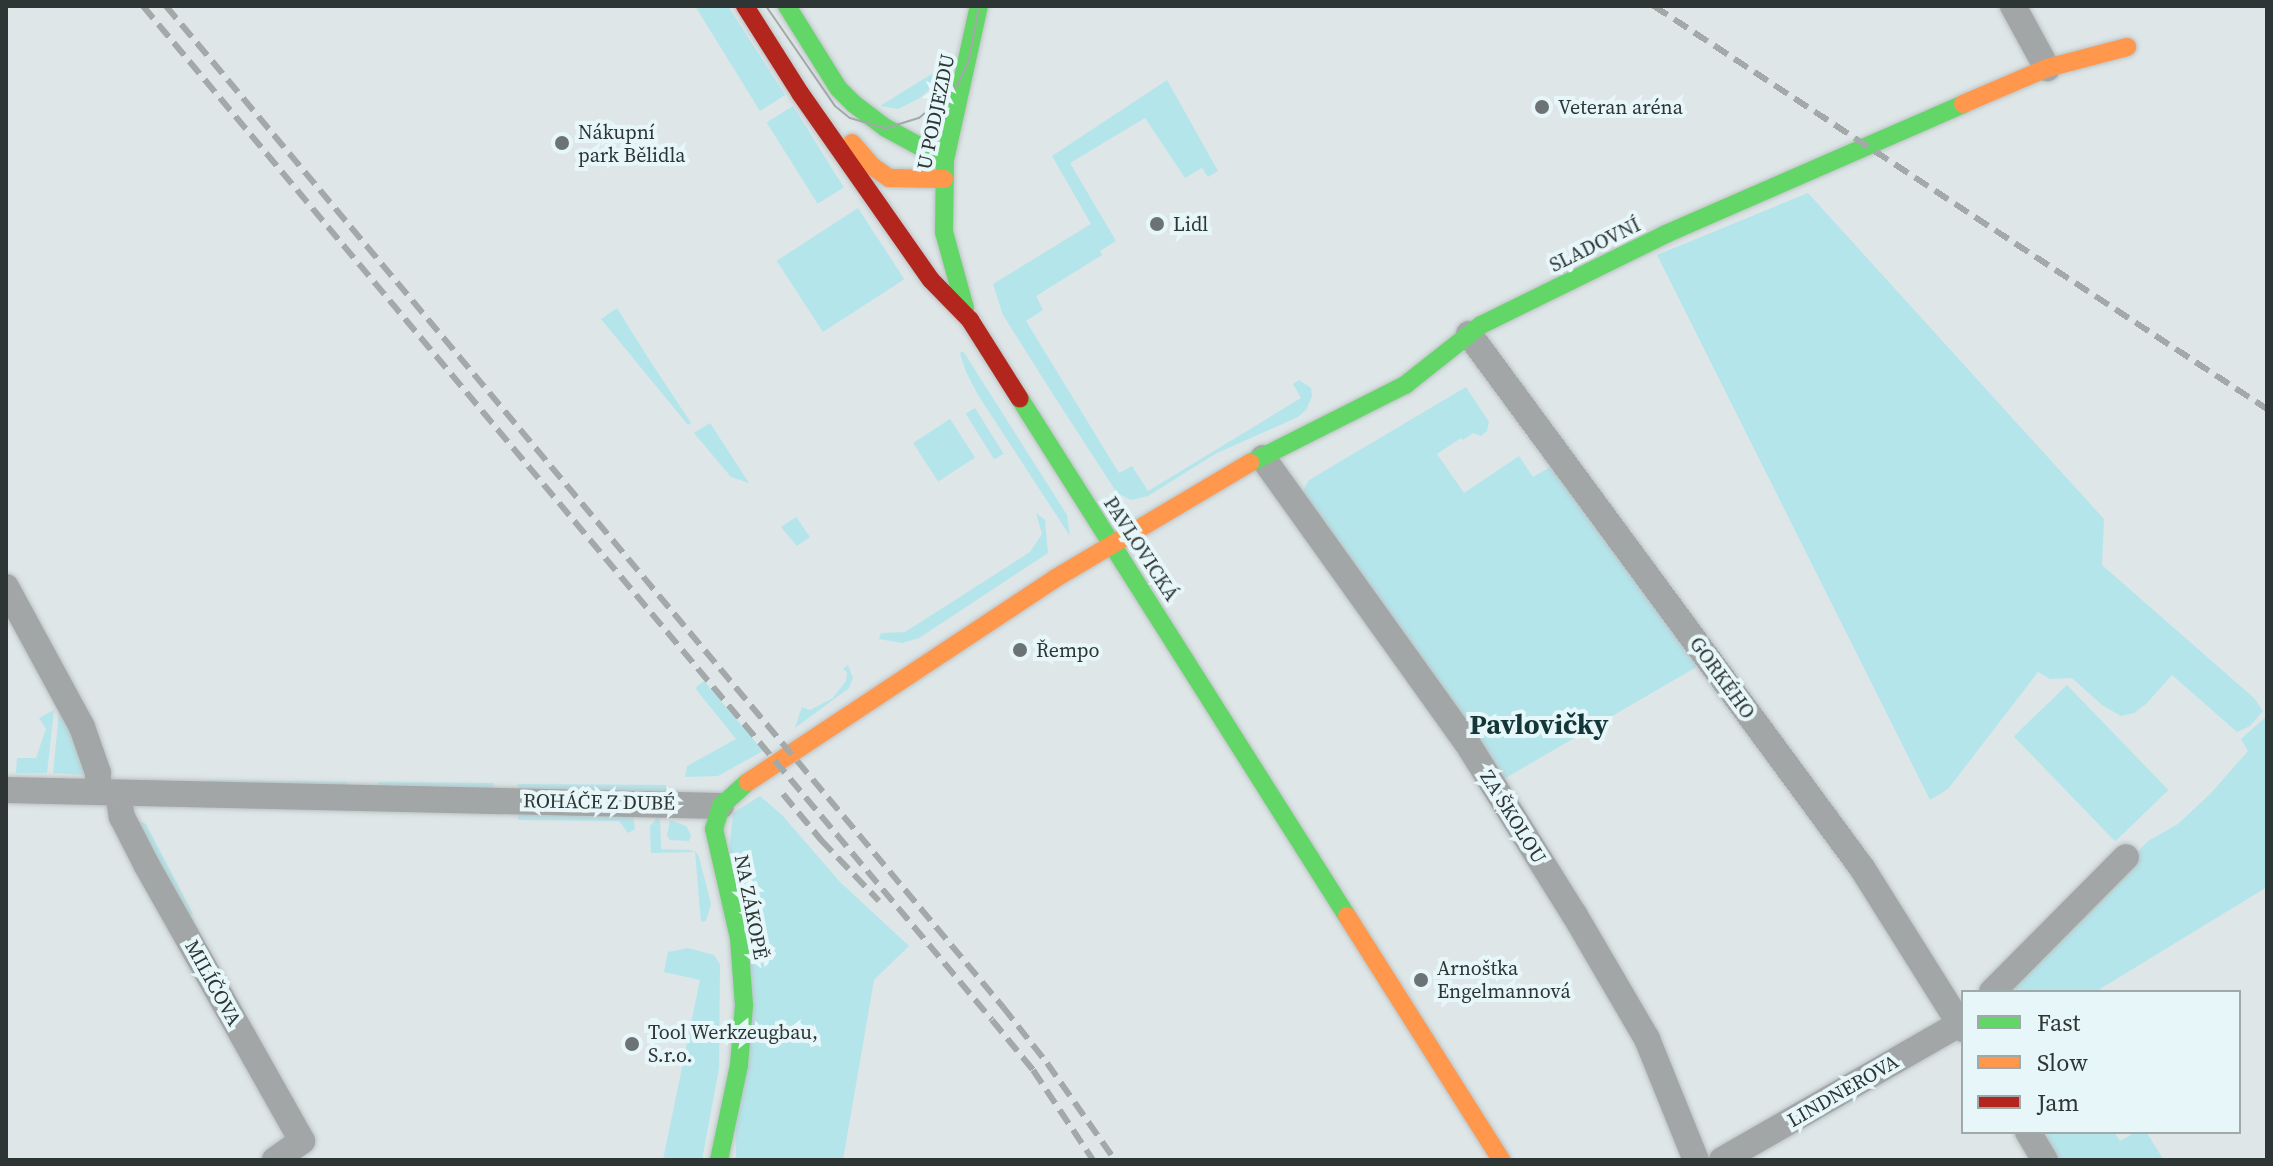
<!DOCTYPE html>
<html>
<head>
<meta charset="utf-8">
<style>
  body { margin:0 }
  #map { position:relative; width:2273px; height:1166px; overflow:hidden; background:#dee6e8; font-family:"Source Serif 4",serif }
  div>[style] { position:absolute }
  .green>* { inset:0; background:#b4e5eb; transform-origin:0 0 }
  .roads { filter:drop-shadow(0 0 2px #bcc2c3) drop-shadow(0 0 2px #bcc2c3) }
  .street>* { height:26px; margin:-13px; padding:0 13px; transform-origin:13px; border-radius:13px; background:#a3a6a7 }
  .fast>* { height:18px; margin:-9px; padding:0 9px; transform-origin:9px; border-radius:9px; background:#63d668 }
  .slow>* { height:18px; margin:-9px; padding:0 9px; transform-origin:9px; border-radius:9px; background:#ff974d }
  .jam>* { height:18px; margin:-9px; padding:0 9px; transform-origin:9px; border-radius:9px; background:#b3261e }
  .tram>* { height:2px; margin:-1px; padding:0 1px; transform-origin:1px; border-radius:1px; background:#a3a8a8 }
  .rail>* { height:6px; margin-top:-3px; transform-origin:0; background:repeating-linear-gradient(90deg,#a3a8a8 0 16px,transparent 0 24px) }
  .dots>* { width:22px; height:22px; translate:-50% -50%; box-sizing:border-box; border:4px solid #e7f7f9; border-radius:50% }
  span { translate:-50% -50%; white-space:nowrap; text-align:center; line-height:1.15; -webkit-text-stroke:8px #e7f7f9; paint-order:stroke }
  .poi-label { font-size:20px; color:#2e3535 }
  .left { translate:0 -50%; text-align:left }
  .street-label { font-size:20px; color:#2e3535 }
  .district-label { font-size:28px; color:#133639; font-weight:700 }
  .frame { position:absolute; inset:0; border:8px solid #2e3535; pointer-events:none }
  .legend { position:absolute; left:1961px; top:990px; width:280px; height:144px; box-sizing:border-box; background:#e7f7f9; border:2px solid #9da9ab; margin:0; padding:10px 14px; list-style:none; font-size:24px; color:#2e3535 }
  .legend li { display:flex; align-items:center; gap:16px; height:40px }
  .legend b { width:40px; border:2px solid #9da9ab }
</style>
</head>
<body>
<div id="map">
  <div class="green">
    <i style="clip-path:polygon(695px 6px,728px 6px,785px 95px,760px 111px)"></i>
    <i style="clip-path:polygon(938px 70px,931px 88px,920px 98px,898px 109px,880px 106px)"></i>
    <i style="clip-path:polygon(1167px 80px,1218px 171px,1208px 177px,1202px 168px,1185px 178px,1145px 118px,1070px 163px,1116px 241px,1100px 251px,1102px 255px,1036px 296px,1043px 310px,1026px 321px,1119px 473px,1132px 466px,1148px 491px,1301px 398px,1293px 384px,1299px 380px,1311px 388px,1312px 396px,1306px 410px,1298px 417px,1215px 454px,1148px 496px,1131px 500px,1117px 493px,1049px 388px,1003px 315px,993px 284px,1091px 224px,1052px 156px)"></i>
    <i style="left:793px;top:106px;width:96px;height:31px;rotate:58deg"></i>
    <i style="clip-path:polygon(1808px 193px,2104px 519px,2102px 565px,2254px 698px,2263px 711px,2250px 726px,2237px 732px,2172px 675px,2146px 704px,2134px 713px,2121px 716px,2102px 705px,2072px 678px,2050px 679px,2038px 672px,1948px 789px,1930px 800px,1657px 255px)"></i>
    <i style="left:858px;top:208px;width:85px;height:97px;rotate:57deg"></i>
    <i style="clip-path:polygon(617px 308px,643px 350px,691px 423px,688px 425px,601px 319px)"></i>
    <i style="clip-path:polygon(963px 351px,1067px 515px,1070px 536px,978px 395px,966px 372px,960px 353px)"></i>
    <i style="clip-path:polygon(1466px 387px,1489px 422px,1487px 431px,1481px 436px,1473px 433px,1463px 440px,1461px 438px,1437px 454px,1464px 493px,1519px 456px,1533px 477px,1555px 464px,1700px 665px,1502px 780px,1301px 494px,1309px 480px)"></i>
    <i style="left:975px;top:408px;width:54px;height:11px;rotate:58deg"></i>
    <i style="left:950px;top:419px;width:46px;height:44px;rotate:57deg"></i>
    <i style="clip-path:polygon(710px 423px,749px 483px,731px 477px,694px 433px)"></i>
    <i style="clip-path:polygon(1036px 513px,1045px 520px,1048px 553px,919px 638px,902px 643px,879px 639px,881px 633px,905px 632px,1030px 552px,1042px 534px)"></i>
    <i style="clip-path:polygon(796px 517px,810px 537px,797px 546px,781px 527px)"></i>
    <i style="clip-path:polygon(848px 665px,853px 678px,849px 688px,795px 728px,802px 707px,810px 710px,833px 698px,846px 681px,847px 672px,843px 669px)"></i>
    <i style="clip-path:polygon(704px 681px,763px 751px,718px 776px,685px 777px,687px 766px,736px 739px,695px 688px)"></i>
    <i style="left:2067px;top:685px;width:146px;height:74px;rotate:46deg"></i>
    <i style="clip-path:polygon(60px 702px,86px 775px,53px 773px)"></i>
    <i style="clip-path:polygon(54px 710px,47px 773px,16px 773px,17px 758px,36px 758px,46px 729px,39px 718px)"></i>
    <i style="clip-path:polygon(2267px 716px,2267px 887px,2095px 992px,2002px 992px,2148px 841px,2178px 824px,2211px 793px,2248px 751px,2241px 739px)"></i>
    <i style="clip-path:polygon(208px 780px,347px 782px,347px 785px,207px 787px)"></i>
    <i style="clip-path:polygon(379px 782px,494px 783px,491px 790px,377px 787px)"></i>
    <i style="clip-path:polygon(517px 784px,666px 785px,666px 792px,520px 790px)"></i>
    <i style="clip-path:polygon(760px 796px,782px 815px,840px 882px,909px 946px,874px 980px,843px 1160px,736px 1160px,730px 843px,733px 813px)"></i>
    <i style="clip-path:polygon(518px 811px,633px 816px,635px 829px,628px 833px,619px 821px,518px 820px)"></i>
    <i style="clip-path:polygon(660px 814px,661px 849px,690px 850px,696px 852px,699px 857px,711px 904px,706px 921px,701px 922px,695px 852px,651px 853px,650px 826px)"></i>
    <i style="clip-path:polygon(136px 820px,146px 824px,193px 914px,185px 920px)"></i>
    <i style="clip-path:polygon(670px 820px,686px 826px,691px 835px,689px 841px,670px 840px,667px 836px)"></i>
    <i style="clip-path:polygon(688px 948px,714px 955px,720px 964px,719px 1068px,702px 1160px,663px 1160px,700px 980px,664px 972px,668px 952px)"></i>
    <i style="clip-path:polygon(2041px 1132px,2114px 1132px,2120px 1141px,2136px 1132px,2146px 1132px,2164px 1160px,2059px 1160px)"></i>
  </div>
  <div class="roads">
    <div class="street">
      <i style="left:2013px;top:6px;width:71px;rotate:61.3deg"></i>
      <i style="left:1469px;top:334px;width:663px;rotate:53.65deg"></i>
      <i style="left:1862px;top:868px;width:190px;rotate:57.9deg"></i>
      <i style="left:1263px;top:458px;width:350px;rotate:54.4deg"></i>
      <i style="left:1467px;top:743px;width:202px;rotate:58deg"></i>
      <i style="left:1574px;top:914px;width:145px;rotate:59.7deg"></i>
      <i style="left:1647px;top:1039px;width:131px;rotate:68deg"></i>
      <i style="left:6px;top:587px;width:159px;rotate:61.5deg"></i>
      <i style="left:82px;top:727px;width:49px;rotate:70.8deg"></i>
      <i style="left:98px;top:773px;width:19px;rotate:90deg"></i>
      <i style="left:6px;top:790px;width:715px;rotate:1.28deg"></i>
      <i style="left:118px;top:793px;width:24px;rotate:81deg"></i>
      <i style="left:122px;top:817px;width:53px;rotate:62.9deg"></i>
      <i style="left:146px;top:864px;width:318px;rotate:60.6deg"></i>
      <i style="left:302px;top:1141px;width:33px;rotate:145deg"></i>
      <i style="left:1992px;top:992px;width:190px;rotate:-45.2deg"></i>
      <i style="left:2028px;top:1132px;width:33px;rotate:59deg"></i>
      <i style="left:1722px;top:1160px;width:278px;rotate:-29.8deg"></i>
    </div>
    <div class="fast">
      <i style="left:787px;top:6px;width:97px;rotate:58.1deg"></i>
      <i style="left:838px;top:88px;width:23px;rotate:45deg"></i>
      <i style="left:854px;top:104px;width:40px;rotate:37deg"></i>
      <i style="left:886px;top:128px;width:67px;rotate:28.5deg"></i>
      <i style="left:945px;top:160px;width:72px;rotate:90.8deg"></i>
      <i style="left:944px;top:232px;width:79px;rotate:74.6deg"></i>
      <i style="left:945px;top:160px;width:158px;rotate:-77.6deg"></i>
      <i style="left:1020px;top:399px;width:612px;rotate:57.69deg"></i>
      <i style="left:1250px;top:463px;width:174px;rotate:-26.7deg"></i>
      <i style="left:1405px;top:385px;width:97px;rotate:-38.3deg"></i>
      <i style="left:1481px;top:325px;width:206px;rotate:-26.2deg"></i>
      <i style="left:1666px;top:234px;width:324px;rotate:-23.6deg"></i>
      <i style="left:719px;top:1160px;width:97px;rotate:-78.1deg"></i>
      <i style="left:739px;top:1065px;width:60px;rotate:-85.2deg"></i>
      <i style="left:744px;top:1005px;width:67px;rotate:-94.3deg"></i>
      <i style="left:739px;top:938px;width:112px;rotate:-102.9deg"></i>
      <i style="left:714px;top:829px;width:24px;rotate:-73deg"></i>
      <i style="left:721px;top:806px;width:36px;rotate:-42deg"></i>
    </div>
    <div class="slow">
      <i style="left:1963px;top:104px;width:91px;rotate:-23.2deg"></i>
      <i style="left:2047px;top:68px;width:83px;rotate:-14.7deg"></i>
      <i style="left:852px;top:143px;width:30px;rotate:49deg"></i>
      <i style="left:872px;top:166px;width:21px;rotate:35deg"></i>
      <i style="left:889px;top:178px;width:55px;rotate:1deg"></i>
      <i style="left:748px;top:782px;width:369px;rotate:-33.5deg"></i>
      <i style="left:1056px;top:578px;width:226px;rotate:-30.7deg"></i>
      <i style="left:1347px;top:916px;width:289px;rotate:57.7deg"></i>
    </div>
    <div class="jam">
      <i style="left:745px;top:6px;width:103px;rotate:57.7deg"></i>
      <i style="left:800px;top:93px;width:228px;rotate:55deg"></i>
      <i style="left:931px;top:280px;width:56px;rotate:45.7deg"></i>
      <i style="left:970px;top:320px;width:93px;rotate:57.7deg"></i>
    </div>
  </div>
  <div class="tram">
    <i style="left:766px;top:6px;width:121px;rotate:55.4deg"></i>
    <i style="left:835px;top:106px;width:19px;rotate:39deg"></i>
    <i style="left:850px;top:118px;width:37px;rotate:16deg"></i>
    <i style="left:886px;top:128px;width:34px;rotate:-17deg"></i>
    <i style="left:919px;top:118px;width:50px;rotate:-40.1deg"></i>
    <i style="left:957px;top:86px;width:29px;rotate:-65deg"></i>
    <i style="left:969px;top:60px;width:55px;rotate:-79.5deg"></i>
  </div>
  <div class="rail">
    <i style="left:143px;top:6px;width:1322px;rotate:50.06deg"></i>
    <i style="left:992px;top:1020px;width:65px;rotate:50.6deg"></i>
    <i style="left:1033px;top:1070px;width:108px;rotate:56.3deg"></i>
    <i style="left:166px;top:6px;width:1305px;rotate:50.1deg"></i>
    <i style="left:1003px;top:1007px;width:71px;rotate:51.8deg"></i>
    <i style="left:1047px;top:1063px;width:118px;rotate:55deg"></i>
    <i style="left:1654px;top:6px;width:734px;rotate:33.32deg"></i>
    <i style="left:783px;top:794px;width:60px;rotate:50.4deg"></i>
    <i style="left:821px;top:840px;width:84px;rotate:46.4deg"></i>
  </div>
  <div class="dots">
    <i style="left:1542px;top:107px;background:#6c7374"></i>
    <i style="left:562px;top:143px;background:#6c7374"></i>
    <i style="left:1157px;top:224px;background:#6c7374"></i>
    <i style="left:1020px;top:650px;background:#6c7374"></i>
    <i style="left:1421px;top:980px;background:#6c7374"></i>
    <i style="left:632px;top:1044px;background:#6c7374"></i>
  </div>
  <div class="poi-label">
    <span class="left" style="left:1558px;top:107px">Veteran aréna</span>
    <span class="left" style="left:578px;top:144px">Nákupní<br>park Bělidla</span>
    <span class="left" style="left:1173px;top:224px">Lidl</span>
    <span class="left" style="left:1036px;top:650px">Řempo</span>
    <span class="left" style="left:1437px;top:980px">Arnoštka<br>Engelmannová</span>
    <span class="left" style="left:648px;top:1044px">Tool Werkzeugbau,<br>S.r.o.</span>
  </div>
  <div class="street-label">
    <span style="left:936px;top:112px;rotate:-78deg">U PODJEZDU</span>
    <span style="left:1595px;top:245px;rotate:-26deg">SLADOVNÍ</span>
    <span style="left:1141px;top:549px;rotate:57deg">PAVLOVICKÁ</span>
    <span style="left:1722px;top:678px;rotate:54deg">GORKÉHO</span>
    <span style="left:599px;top:802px;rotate:1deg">ROHÁČE Z DUBÉ</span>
    <span style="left:1513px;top:817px;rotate:58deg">ZA ŠKOLOU</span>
    <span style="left:751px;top:907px;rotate:79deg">NA ZÁKOPĚ</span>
    <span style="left:213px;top:983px;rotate:61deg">MILÍČOVA</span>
    <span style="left:1843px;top:1091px;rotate:-30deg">LINDNEROVA</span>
  </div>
  <div class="district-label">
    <span style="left:1539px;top:724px">Pavlovičky</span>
  </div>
  <div class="frame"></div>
  <ul class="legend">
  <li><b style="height:10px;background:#63d668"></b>Fast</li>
  <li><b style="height:10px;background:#ff974d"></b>Slow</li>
  <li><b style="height:10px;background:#b3261e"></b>Jam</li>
  </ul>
</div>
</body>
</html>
